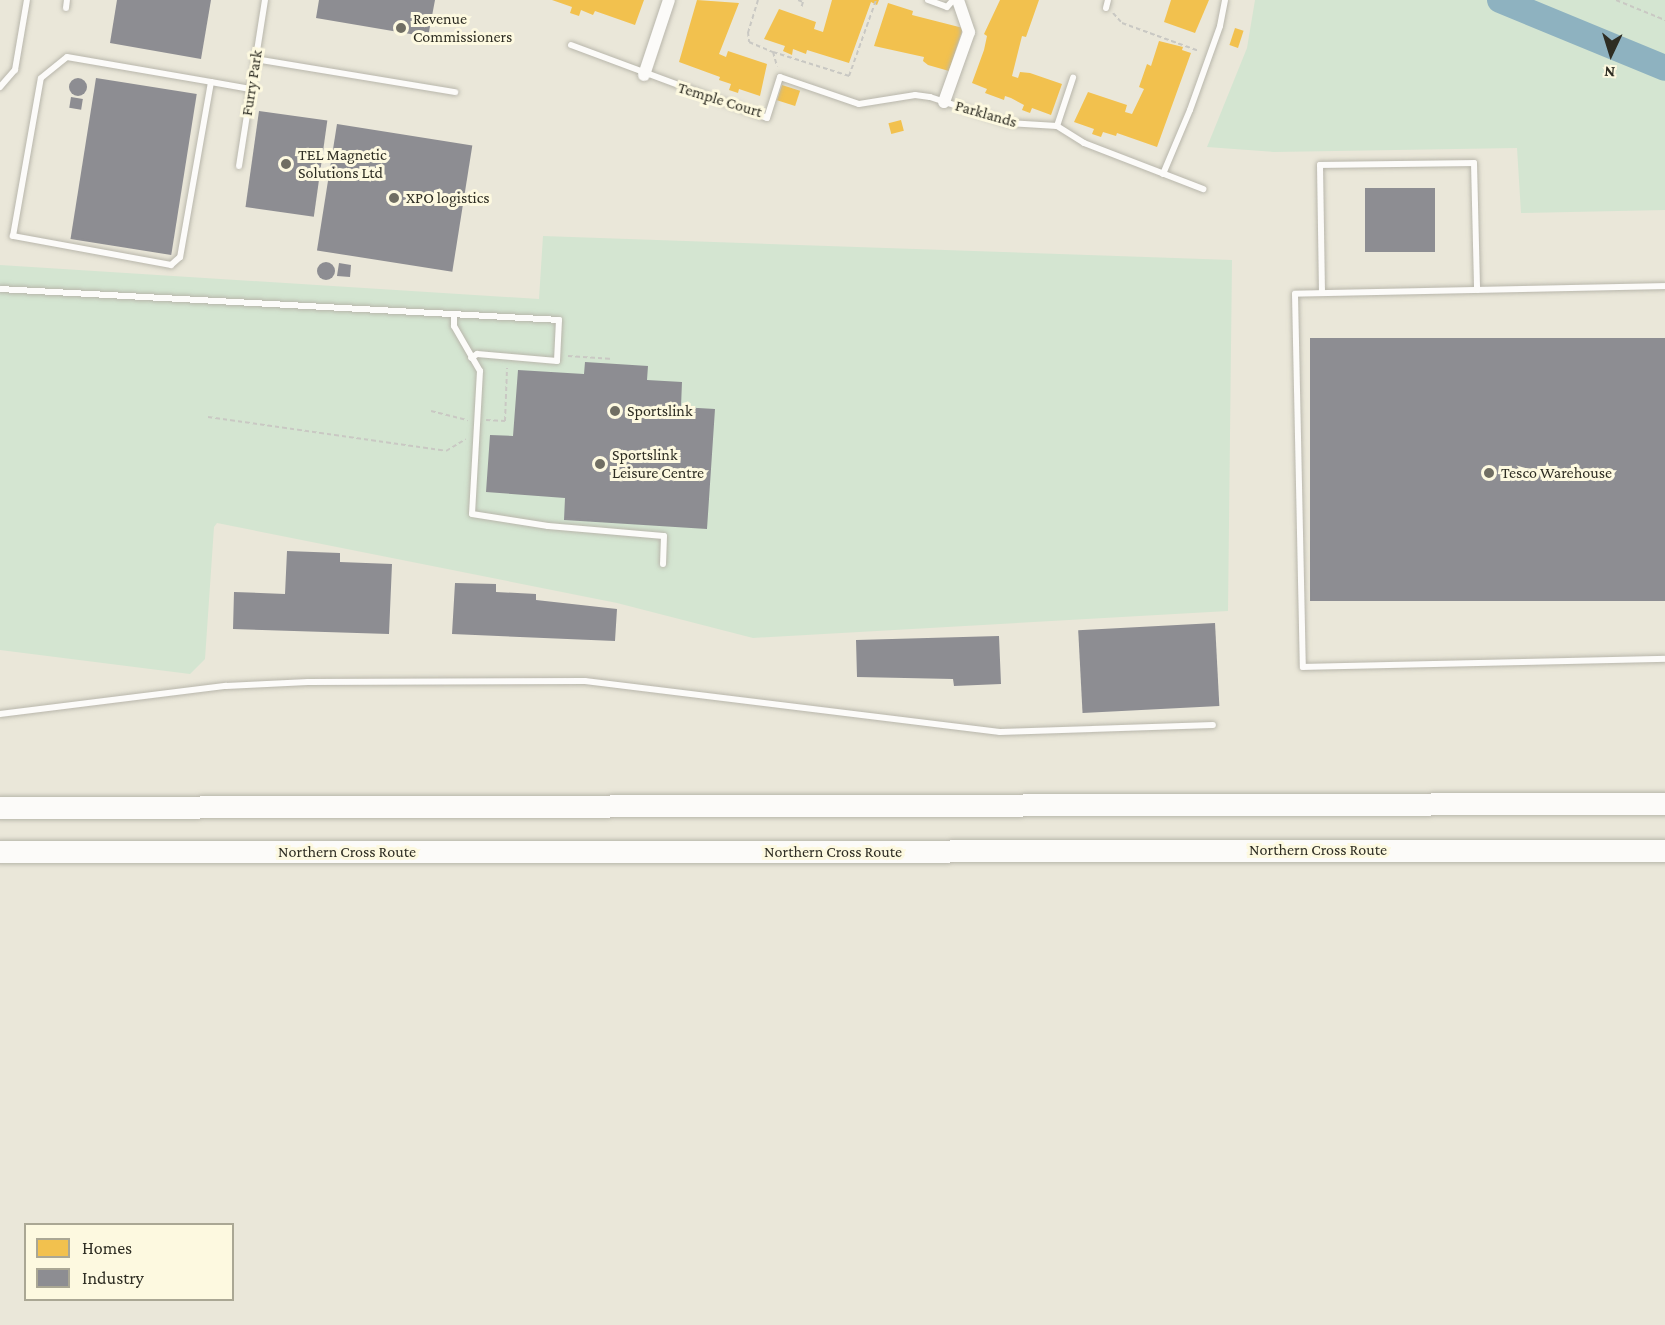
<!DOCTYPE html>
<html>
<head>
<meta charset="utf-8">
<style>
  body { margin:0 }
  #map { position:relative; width:1665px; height:1325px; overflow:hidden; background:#eae7d9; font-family:"Crimson Pro",serif }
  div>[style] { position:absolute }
  .green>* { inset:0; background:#d4e5d1 }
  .homes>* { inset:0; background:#f2c14e; transform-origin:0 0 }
  .industry>* { inset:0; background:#8d8d92; transform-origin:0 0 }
  .round { border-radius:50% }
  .river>* { height:26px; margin:-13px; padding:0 13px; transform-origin:13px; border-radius:13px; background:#8eb2c0 }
  .path>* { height:2px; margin-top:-1px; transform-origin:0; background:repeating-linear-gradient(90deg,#c9c8c3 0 4.5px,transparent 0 7.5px) }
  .roads { filter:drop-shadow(0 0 2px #b8b6ab) drop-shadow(0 0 2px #b8b6ab) }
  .service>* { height:6px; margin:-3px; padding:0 3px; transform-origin:3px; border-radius:3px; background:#fcfbf9 }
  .minor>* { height:12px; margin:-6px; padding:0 6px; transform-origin:6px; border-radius:6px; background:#fcfbf9 }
  .motorway>* { height:22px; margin:-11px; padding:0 11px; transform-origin:11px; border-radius:11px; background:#fcfbf9 }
  .dots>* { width:16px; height:16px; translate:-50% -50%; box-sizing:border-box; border:3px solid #fdf9e0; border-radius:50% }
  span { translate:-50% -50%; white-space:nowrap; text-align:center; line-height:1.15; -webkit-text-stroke:6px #fdf9e0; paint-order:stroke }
  .poi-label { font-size:16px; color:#2e2d23 }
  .left { translate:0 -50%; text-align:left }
  .street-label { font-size:16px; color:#2e2d23 }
  .legend { position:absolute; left:24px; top:1223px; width:210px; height:78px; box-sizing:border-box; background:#fdf9e0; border:2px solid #aaa794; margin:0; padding:8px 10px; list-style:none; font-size:18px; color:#2e2d23 }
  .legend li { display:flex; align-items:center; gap:12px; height:30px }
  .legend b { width:30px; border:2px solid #aaa794 }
  .north { position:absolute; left:1581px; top:24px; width:60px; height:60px; -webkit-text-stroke:4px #fdf9e0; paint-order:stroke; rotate:184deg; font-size:16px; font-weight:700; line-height:24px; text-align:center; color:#2e2d23 }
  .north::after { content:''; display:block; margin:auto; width:21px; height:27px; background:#2e2d23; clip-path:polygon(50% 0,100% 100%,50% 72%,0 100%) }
</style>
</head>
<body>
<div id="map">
  <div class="green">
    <i style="clip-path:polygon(1255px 0,1665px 0,1665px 210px,1521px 213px,1517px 148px,1274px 152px,1207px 147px,1247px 48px)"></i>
    <i style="clip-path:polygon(543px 236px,1232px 260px,1228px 611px,753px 638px,617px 603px,217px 523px,214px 527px,205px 659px,190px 674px,0 650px,0 265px,539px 299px)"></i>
  </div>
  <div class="homes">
    <i style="clip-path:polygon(552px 0,644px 0,635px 25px,595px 11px,593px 15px,581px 10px,579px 16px,570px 13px,572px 7px)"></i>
    <i style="clip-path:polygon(697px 0,739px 3px,719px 54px,726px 57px,728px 51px,767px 64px,760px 96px,739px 89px,738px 93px,729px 90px,731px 84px,719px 80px,720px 77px,679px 62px)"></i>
    <i style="clip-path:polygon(832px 0,879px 0,877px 5px,871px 2px,849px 63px,807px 50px,806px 54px,793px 49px,792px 55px,783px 51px,785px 46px,764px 39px,779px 9px,816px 22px,814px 29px,823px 32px)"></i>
    <i style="clip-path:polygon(1000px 0,1039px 0,1026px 37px,1022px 36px,1012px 76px,1018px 78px,1020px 72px,1030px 73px,1062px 84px,1051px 115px,1032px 108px,1030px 113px,1022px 110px,1024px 105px,1011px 98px,1005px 96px,1004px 100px,985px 93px,987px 89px,972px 83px,984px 50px,987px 36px,984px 34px)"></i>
    <i style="clip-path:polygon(1171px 0,1209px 0,1195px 33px,1164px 22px)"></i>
    <i style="clip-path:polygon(888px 3px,913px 11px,912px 15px,963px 28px,949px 71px,928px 65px,923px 61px,924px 57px,874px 46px)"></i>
    <i style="left:1235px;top:28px;width:9px;height:18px;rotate:18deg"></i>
    <i style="clip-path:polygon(1159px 41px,1183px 47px,1182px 50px,1191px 53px,1157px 147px,1117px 133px,1116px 136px,1103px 132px,1101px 137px,1092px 134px,1094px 129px,1074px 122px,1088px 92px,1127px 105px,1125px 112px,1132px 114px,1144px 89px,1139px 87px,1147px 64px,1151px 66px)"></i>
    <i style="left:782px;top:85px;width:19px;height:16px;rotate:18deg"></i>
    <i style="left:901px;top:120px;width:11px;height:13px;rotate:75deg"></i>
  </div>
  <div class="industry">
    <i style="clip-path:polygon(117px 0,211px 0,201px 59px,110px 43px)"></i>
    <i style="clip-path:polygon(319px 0,435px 0,428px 37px,316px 18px)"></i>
    <i class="round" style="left:69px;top:78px;width:18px;height:18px"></i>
    <i style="left:96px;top:78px;width:102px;height:163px;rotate:9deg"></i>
    <i style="left:71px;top:97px;width:12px;height:11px;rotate:9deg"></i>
    <i style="left:259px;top:111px;width:69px;height:97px;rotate:8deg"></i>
    <i style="left:337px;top:124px;width:137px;height:128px;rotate:9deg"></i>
    <i style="left:1365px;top:188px;width:70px;height:64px"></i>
    <i class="round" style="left:317px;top:262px;width:18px;height:18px"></i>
    <i style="clip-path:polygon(339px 263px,351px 265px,350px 277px,337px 276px)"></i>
    <i style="left:1665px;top:338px;width:263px;height:355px;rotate:90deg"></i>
    <i style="clip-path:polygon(585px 362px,648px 366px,647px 380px,682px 382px,681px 407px,715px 409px,707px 529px,564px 520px,565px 498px,486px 492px,490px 435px,513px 436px,518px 370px,584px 374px)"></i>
    <i style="clip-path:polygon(287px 551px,340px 553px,340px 562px,392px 564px,389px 634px,233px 629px,234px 592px,285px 594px)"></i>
    <i style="clip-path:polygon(455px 583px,496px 584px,496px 592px,536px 594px,536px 600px,617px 609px,615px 641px,452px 634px)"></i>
    <i style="left:1215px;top:623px;width:83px;height:137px;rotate:87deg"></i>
    <i style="clip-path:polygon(999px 636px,1001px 684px,954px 686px,953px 679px,857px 677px,856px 640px)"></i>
  </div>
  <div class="river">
    <i style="left:1500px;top:0;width:178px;rotate:22.4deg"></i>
  </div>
  <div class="path">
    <i style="left:758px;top:0;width:34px;rotate:107deg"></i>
    <i style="left:748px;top:32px;width:10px;rotate:84deg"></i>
    <i style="left:749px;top:42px;width:26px;rotate:23deg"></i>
    <i style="left:773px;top:52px;width:15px;rotate:74deg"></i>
    <i style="left:798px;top:0;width:5px;rotate:22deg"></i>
    <i style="left:803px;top:2px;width:6px;rotate:108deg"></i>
    <i style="left:1616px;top:0;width:53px;rotate:22.2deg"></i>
    <i style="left:1113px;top:13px;width:13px;rotate:48deg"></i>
    <i style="left:1122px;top:23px;width:82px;rotate:20deg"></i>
    <i style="left:773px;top:52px;width:80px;rotate:17.5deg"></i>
    <i style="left:849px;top:76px;width:81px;rotate:-70.4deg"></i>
    <i style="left:568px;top:356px;width:45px;rotate:3.8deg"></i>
    <i style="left:431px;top:411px;width:38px;rotate:14deg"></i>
    <i style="left:208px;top:417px;width:240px;rotate:8.1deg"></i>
    <i style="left:446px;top:451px;width:23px;rotate:-31deg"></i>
    <i style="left:486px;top:420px;width:19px;rotate:3deg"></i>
    <i style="left:505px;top:421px;width:53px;rotate:-87.8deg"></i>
  </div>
  <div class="roads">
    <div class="service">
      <i style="left:928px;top:0;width:20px;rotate:20deg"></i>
      <i style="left:947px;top:7px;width:9px;rotate:-49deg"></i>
      <i style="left:66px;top:8px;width:8px;rotate:-83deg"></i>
      <i style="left:1106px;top:8px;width:8px;rotate:-76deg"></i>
      <i style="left:571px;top:45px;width:209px;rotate:20.4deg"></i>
      <i style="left:767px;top:118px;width:43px;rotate:-72.4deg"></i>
      <i style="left:780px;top:77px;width:83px;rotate:18.9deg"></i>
      <i style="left:859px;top:104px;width:57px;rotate:-9.1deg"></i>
      <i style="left:915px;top:95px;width:15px;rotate:8deg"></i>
      <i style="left:930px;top:97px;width:82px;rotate:18.4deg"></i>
      <i style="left:1008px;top:123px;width:49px;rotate:3.5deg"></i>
      <i style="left:1057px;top:126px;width:32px;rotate:32deg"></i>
      <i style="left:1084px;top:143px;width:128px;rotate:21.1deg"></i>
      <i style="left:255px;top:59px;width:203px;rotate:9.4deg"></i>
      <i style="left:211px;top:82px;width:178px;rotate:100deg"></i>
      <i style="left:180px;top:257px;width:12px;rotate:138deg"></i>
      <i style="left:171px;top:265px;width:161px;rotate:-169.6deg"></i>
      <i style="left:13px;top:236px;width:160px;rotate:-80deg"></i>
      <i style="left:41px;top:78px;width:33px;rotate:-39deg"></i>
      <i style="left:67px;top:57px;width:146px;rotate:9.8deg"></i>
      <i style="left:211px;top:82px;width:40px;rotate:10deg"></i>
      <i style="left:0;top:87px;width:23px;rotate:-49deg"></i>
      <i style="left:15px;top:70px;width:71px;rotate:-80.3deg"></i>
      <i style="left:1057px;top:126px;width:51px;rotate:-71.6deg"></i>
      <i style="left:239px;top:166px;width:168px;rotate:-81.1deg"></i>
      <i style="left:1163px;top:174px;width:69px;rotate:-67.1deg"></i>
      <i style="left:1190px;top:110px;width:89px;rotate:-70.3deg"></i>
      <i style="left:1220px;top:26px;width:26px;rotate:-79deg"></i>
      <i style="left:1665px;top:286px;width:370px;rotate:178.8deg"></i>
      <i style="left:1295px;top:294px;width:373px;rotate:88.8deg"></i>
      <i style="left:1303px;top:667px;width:362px;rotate:-1.3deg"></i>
      <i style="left:0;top:289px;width:560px;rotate:3.17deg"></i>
      <i style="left:559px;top:320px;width:41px;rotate:92.8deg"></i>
      <i style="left:557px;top:361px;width:80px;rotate:-175deg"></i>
      <i style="left:477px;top:354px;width:7px;rotate:146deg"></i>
      <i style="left:1322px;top:293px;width:128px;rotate:-90.9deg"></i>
      <i style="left:1320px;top:165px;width:154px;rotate:-0.7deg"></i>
      <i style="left:1474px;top:163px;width:127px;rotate:88.6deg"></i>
      <i style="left:454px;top:314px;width:12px;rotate:90deg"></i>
      <i style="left:454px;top:326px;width:52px;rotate:60deg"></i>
      <i style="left:480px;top:371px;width:143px;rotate:93.2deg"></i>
      <i style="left:472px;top:514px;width:77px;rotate:9deg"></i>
      <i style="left:548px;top:526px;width:116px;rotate:4.9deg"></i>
      <i style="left:664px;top:536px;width:28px;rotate:92deg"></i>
      <i style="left:0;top:714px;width:228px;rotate:-7.1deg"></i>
      <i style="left:226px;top:686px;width:82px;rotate:-2.8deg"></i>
      <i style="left:308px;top:682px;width:277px;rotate:-0.2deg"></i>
      <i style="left:585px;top:681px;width:418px;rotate:7deg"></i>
      <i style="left:1000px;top:732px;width:213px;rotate:-1.9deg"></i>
    </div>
    <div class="minor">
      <i style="left:644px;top:75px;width:79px;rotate:-71.6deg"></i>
      <i style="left:944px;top:102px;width:74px;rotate:-70.3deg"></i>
      <i style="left:969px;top:32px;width:34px;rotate:-109deg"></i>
    </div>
    <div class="motorway">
      <i style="left:0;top:808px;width:1665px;rotate:-0.14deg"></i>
      <i style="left:0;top:852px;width:1665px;rotate:-0.03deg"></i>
    </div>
  </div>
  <div class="dots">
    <i style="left:401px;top:28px;background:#706e63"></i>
    <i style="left:286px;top:164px;background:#706e63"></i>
    <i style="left:394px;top:198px;background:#706e63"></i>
    <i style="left:615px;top:411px;background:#706e63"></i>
    <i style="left:600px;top:464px;background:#706e63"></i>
    <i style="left:1489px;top:473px;background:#706e63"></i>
  </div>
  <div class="poi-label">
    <span class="left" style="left:413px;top:28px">Revenue<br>Commissioners</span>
    <span class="left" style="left:298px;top:164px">TEL Magnetic<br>Solutions Ltd</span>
    <span class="left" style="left:406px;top:198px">XPO logistics</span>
    <span class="left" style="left:627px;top:411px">Sportslink</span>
    <span class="left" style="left:612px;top:464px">Sportslink<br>Leisure Centre</span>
    <span class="left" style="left:1501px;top:473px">Tesco Warehouse</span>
  </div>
  <div class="street-label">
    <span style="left:252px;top:83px;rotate:-81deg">Furry Park</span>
    <span style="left:720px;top:100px;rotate:17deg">Temple Court</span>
    <span style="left:986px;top:114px;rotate:16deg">Parklands</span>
    <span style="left:1318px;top:850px">Northern Cross Route</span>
    <span style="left:347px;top:852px">Northern Cross Route</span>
    <span style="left:833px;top:852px">Northern Cross Route</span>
  </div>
  <ul class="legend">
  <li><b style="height:16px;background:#f2c14e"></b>Homes</li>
  <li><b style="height:16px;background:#8d8d92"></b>Industry</li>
  </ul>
  <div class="north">N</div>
</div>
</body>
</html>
